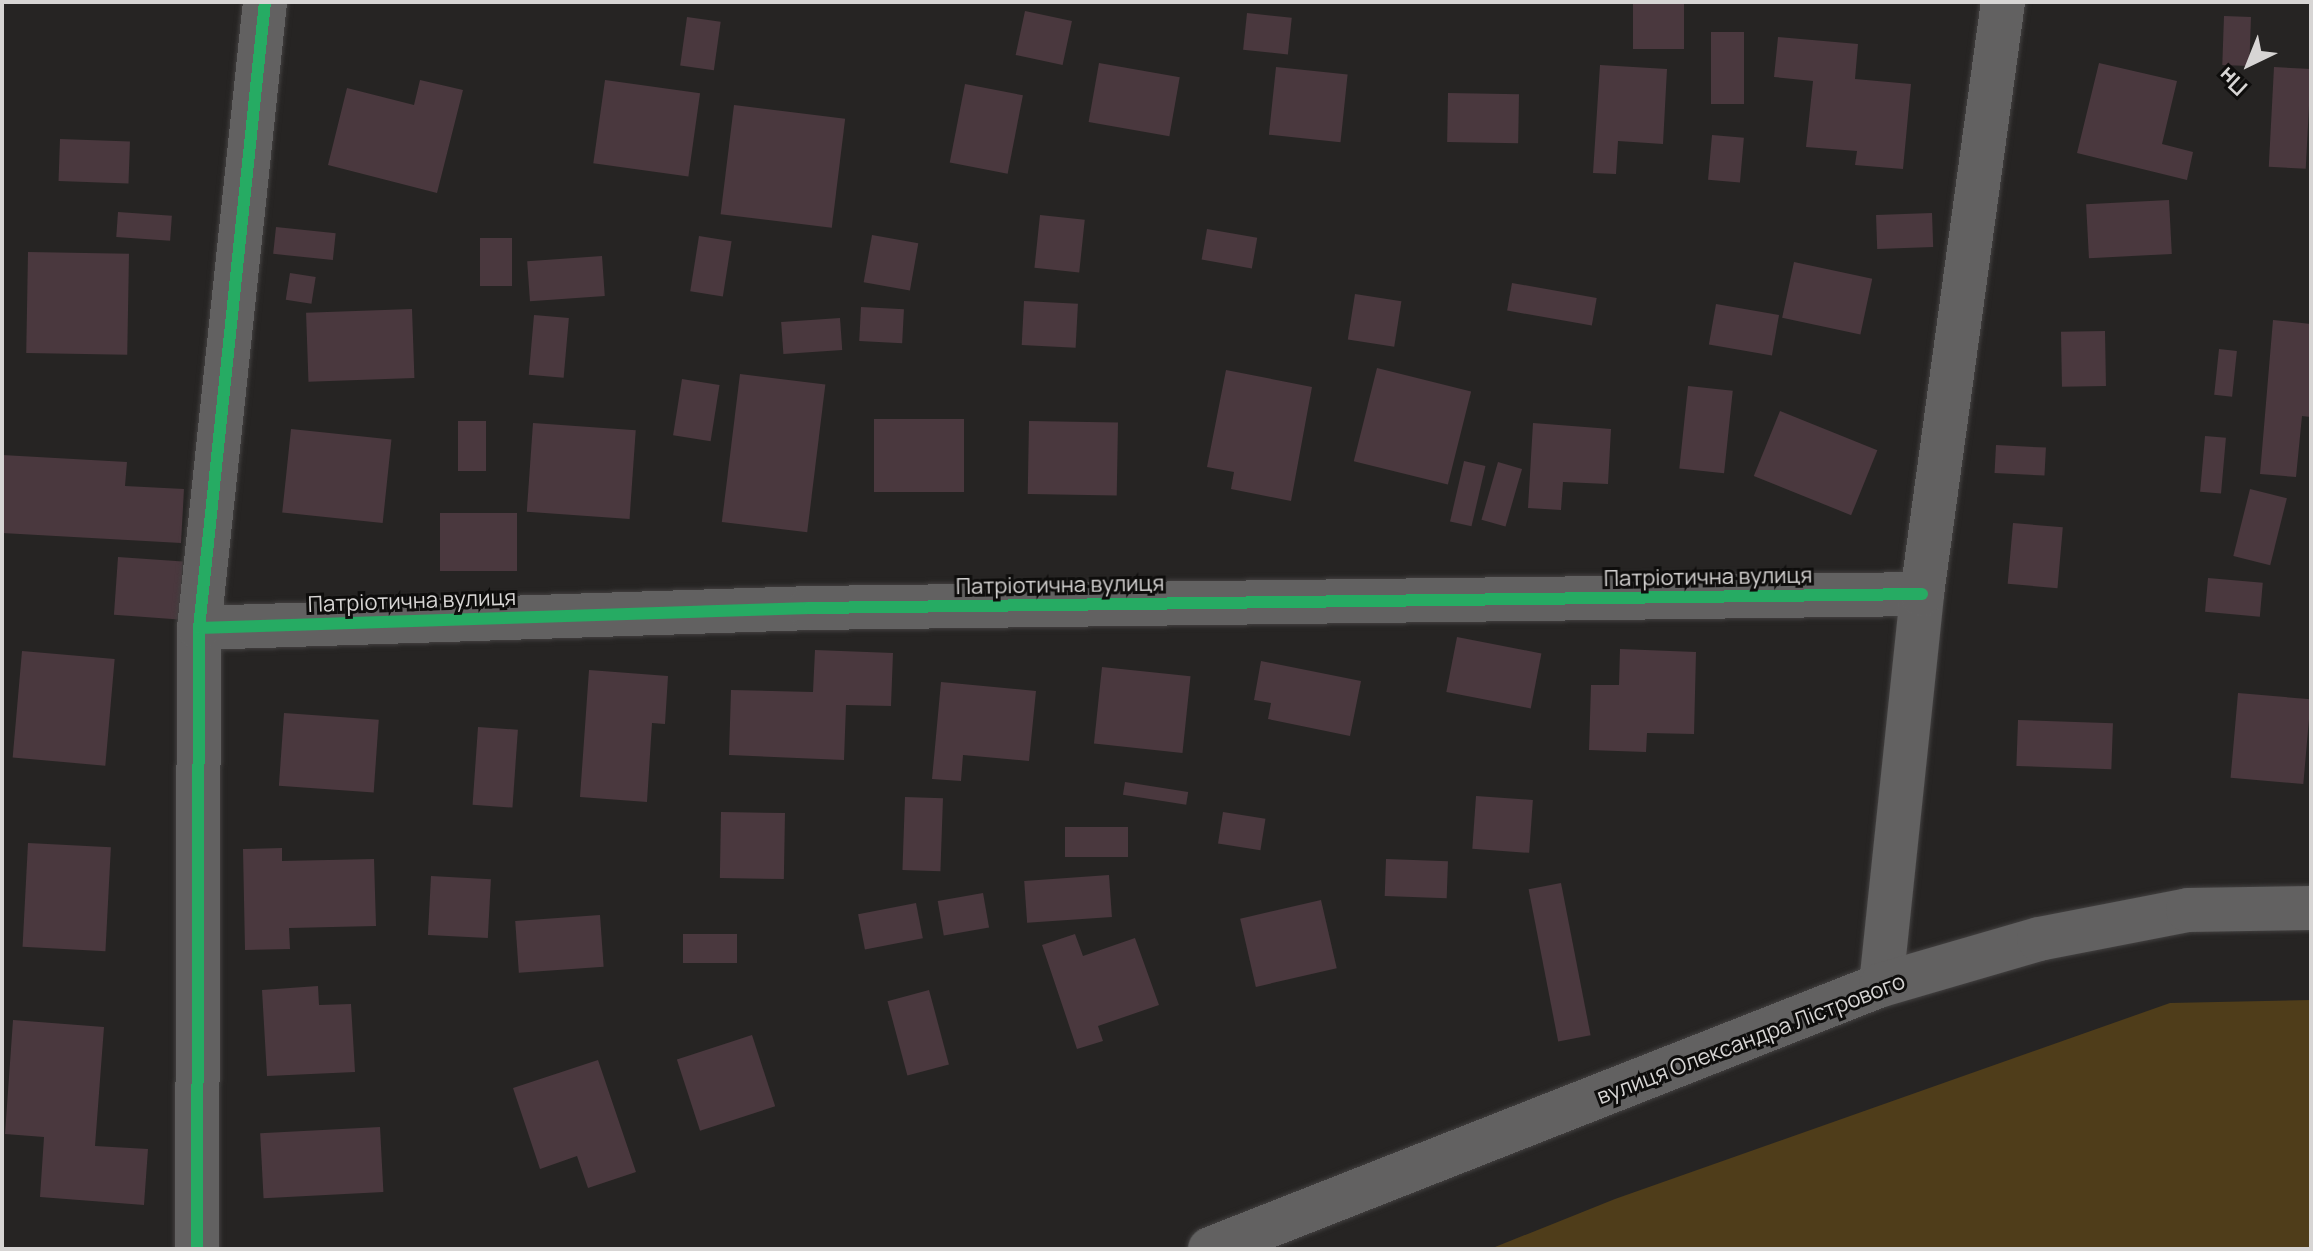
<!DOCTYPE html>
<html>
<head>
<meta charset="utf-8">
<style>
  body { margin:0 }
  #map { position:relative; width:2313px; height:1251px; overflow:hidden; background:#262423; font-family:Manrope,sans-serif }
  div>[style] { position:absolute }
  .green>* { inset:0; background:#4f3d1a }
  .building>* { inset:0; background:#4a383e; transform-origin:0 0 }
  .roads { filter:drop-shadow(0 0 2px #434141) drop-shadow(0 0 2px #434141) }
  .street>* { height:44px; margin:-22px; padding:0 22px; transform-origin:22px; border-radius:22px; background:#626161 }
  .cycleway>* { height:12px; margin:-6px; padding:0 6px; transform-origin:6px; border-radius:6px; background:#26ab63 }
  span { translate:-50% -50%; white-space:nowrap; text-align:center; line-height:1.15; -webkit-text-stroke:6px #0e0d0c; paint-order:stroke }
  .street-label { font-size:22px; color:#d7d5d4 }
  .frame { position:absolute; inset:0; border:4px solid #d7d5d4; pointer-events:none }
  .north { position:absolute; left:2209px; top:24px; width:80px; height:80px; -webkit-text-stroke:6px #0e0d0c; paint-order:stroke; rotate:223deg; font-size:22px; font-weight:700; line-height:32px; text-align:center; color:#d7d5d4 }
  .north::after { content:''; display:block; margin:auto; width:28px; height:36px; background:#d7d5d4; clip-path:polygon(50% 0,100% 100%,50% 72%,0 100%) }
</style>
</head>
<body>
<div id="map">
  <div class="green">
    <i style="clip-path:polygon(2311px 1000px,2311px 1249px,1490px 1249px,1615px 1199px,2170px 1003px)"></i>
  </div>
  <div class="building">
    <i style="left:1633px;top:2px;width:51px;height:47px"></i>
    <i style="left:1025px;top:11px;width:48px;height:45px;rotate:12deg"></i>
    <i style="left:1247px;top:13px;width:45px;height:37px;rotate:6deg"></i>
    <i style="left:2224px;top:16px;width:27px;height:49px;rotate:2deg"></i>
    <i style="left:687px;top:17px;width:34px;height:49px;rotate:8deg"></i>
    <i style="left:1711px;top:32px;width:33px;height:72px"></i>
    <i style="clip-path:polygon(1778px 37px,1858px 44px,1855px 79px,1911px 84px,1903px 169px,1855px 165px,1857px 151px,1806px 147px,1813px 81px,1774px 77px)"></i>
    <i style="left:1099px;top:63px;width:82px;height:60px;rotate:10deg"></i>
    <i style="clip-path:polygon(2099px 63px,2177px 81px,2162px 144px,2193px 152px,2187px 180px,2077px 153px)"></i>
    <i style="clip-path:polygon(1600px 65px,1667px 69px,1663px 144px,1618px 141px,1616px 174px,1593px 173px)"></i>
    <i style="left:1276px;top:67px;width:72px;height:68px;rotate:6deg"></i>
    <i style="left:2274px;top:67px;width:37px;height:100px;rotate:3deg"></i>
    <i style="clip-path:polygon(420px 80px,463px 90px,437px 193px,328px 165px,347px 88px,414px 105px)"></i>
    <i style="left:605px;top:80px;width:96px;height:84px;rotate:8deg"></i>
    <i style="left:965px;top:84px;width:59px;height:80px;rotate:11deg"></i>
    <i style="left:1448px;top:93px;width:71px;height:49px;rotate:1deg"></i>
    <i style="left:734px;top:105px;width:112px;height:110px;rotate:7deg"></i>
    <i style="left:1712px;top:135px;width:32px;height:45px;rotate:5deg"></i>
    <i style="left:60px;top:139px;width:70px;height:42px;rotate:2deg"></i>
    <i style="left:2169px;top:200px;width:54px;height:83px;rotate:87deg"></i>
    <i style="left:118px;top:212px;width:54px;height:25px;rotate:4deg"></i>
    <i style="left:1932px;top:213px;width:34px;height:56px;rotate:88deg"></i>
    <i style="left:1040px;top:215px;width:45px;height:53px;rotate:6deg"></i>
    <i style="left:276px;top:227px;width:60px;height:27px;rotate:6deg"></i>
    <i style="left:1207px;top:229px;width:51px;height:31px;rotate:10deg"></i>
    <i style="left:872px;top:235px;width:47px;height:48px;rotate:10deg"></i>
    <i style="left:699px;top:236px;width:33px;height:56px;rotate:9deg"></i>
    <i style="left:480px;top:238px;width:32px;height:48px"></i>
    <i style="left:28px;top:252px;width:101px;height:101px;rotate:1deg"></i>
    <i style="left:602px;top:256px;width:40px;height:75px;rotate:86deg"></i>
    <i style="left:1794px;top:262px;width:80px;height:57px;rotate:12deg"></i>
    <i style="left:290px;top:273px;width:26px;height:27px;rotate:9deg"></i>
    <i style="left:1512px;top:283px;width:86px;height:28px;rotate:10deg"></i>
    <i style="left:1355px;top:294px;width:47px;height:46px;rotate:9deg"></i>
    <i style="left:1024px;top:301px;width:54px;height:44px;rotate:3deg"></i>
    <i style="left:1716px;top:304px;width:64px;height:41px;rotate:10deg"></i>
    <i style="left:861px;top:307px;width:43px;height:34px;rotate:3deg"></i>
    <i style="left:412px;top:309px;width:69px;height:106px;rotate:88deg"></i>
    <i style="left:534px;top:315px;width:35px;height:60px;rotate:5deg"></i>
    <i style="left:840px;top:318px;width:32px;height:59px;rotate:86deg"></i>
    <i style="clip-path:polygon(2273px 320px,2311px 324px,2311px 417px,2302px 416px,2296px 477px,2260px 474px)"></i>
    <i style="left:2105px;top:331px;width:55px;height:44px;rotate:89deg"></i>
    <i style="left:2219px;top:349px;width:18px;height:46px;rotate:6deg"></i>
    <i style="left:1377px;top:368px;width:97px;height:96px;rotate:14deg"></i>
    <i style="clip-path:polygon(1226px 370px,1312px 387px,1291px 501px,1231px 489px,1234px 472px,1207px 467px)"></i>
    <i style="left:740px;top:374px;width:86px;height:149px;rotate:7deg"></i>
    <i style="left:682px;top:379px;width:38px;height:57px;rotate:9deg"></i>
    <i style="left:1688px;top:386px;width:45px;height:83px;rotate:6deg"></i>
    <i style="left:1780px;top:411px;width:105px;height:70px;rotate:22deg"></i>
    <i style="left:874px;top:419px;width:90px;height:73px"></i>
    <i style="left:458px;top:421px;width:28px;height:50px"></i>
    <i style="left:1029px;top:421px;width:89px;height:73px;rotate:1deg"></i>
    <i style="left:533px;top:423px;width:103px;height:89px;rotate:4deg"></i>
    <i style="clip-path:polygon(1533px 423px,1611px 429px,1608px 484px,1563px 482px,1561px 510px,1528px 508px)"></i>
    <i style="left:291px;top:429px;width:101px;height:84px;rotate:6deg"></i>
    <i style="left:2205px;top:436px;width:21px;height:56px;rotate:5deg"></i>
    <i style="left:1996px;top:445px;width:50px;height:28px;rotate:3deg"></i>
    <i style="clip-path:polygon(2px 455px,127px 462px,125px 486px,184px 489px,181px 543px,2px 533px)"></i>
    <i style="left:1464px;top:461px;width:22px;height:62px;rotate:13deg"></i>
    <i style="left:1498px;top:462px;width:25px;height:60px;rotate:16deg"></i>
    <i style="left:2250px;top:489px;width:38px;height:69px;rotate:14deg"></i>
    <i style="left:440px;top:513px;width:77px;height:58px"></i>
    <i style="left:2013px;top:523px;width:50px;height:61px;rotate:5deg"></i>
    <i style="left:118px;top:557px;width:65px;height:58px;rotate:4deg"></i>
    <i style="left:2208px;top:578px;width:55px;height:34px;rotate:5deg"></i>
    <i style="left:1457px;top:637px;width:86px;height:56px;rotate:11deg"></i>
    <i style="clip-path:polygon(1620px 649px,1696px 652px,1694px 734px,1647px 733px,1646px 752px,1589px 750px,1591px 685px,1619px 685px)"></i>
    <i style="clip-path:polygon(815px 650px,893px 653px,891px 706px,846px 705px,844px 760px,729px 755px,731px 690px,813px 692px)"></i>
    <i style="left:22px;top:651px;width:93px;height:107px;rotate:5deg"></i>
    <i style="clip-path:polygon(1261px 661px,1361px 681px,1350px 736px,1268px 719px,1271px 703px,1254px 700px)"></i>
    <i style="left:1102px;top:667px;width:89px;height:77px;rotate:6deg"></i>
    <i style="clip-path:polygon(589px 670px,668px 676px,665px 724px,652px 723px,647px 802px,580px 797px)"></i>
    <i style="clip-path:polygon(941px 682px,1036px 691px,1029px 761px,963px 755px,961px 781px,932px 779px)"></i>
    <i style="left:2238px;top:693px;width:73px;height:85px;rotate:5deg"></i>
    <i style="left:284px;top:713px;width:95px;height:73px;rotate:4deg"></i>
    <i style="left:2018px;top:720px;width:95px;height:46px;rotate:2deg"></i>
    <i style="left:478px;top:727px;width:40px;height:78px;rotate:4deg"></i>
    <i style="left:1125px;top:782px;width:64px;height:13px;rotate:9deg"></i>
    <i style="left:1476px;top:796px;width:57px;height:53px;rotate:4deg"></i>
    <i style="left:905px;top:797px;width:38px;height:73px;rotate:2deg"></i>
    <i style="left:721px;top:812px;width:64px;height:66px;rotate:1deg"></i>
    <i style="left:1223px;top:812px;width:43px;height:32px;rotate:9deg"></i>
    <i style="left:1128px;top:827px;width:30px;height:63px;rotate:90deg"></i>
    <i style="left:28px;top:843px;width:83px;height:104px;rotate:3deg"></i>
    <i style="clip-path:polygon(282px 848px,282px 861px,374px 859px,376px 926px,289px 928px,290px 949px,245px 950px,243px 849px)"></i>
    <i style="left:1386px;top:859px;width:62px;height:37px;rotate:2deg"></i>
    <i style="left:1109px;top:875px;width:42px;height:85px;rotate:86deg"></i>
    <i style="left:431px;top:876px;width:60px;height:59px;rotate:3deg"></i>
    <i style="left:1561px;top:883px;width:155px;height:33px;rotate:79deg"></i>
    <i style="left:983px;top:893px;width:35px;height:46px;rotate:80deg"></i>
    <i style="left:1321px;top:900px;width:70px;height:83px;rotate:77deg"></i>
    <i style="left:916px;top:903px;width:36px;height:59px;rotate:79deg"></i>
    <i style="left:600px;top:915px;width:52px;height:85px;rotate:86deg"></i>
    <i style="left:683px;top:934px;width:54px;height:29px"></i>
    <i style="clip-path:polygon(1075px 934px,1083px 956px,1135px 938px,1159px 1005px,1098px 1026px,1103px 1041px,1077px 1049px,1042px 945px)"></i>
    <i style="clip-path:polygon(318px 986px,319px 1005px,351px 1004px,355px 1072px,267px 1076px,262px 990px)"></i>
    <i style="left:929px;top:990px;width:77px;height:43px;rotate:75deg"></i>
    <i style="clip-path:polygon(13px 1020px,104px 1027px,95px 1146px,148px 1149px,144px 1205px,40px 1197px,44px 1137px,5px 1134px)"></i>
    <i style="left:752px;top:1035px;width:75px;height:79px;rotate:72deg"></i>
    <i style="clip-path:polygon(598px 1060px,636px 1172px,588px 1188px,577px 1156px,540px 1169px,513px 1088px)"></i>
    <i style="left:380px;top:1127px;width:65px;height:120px;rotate:87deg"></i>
  </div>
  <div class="roads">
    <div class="street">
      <i style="left:199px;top:628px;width:611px;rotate:-1.87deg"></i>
      <i style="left:810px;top:608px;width:1112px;rotate:-0.72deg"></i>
      <i style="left:1881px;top:985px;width:393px;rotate:-84deg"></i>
      <i style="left:1922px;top:594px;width:598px;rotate:-82.21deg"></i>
      <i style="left:197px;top:1249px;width:621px;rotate:-89.82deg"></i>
      <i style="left:199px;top:628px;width:629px;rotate:-83.98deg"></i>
      <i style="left:1210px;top:1249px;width:721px;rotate:-21.48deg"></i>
      <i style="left:1881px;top:985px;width:165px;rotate:-16.2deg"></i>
      <i style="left:2039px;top:939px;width:152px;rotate:-11deg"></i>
      <i style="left:2188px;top:910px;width:123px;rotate:-0.9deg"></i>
    </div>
  </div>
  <div class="cycleway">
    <i style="left:199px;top:628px;width:611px;rotate:-1.87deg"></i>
    <i style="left:810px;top:608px;width:1112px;rotate:-0.72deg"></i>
    <i style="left:197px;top:1249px;width:621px;rotate:-89.82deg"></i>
    <i style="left:199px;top:628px;width:629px;rotate:-83.98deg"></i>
  </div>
  <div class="street-label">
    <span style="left:1708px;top:577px;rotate:-1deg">Патріотична вулиця</span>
    <span style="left:1060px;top:585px;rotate:-1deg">Патріотична вулиця</span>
    <span style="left:412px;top:601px;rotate:-2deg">Патріотична вулиця</span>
    <span style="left:1751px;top:1039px;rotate:-21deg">вулиця Олександра Лістрового</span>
  </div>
  <div class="frame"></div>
  <div class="north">Пн</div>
</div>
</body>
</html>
